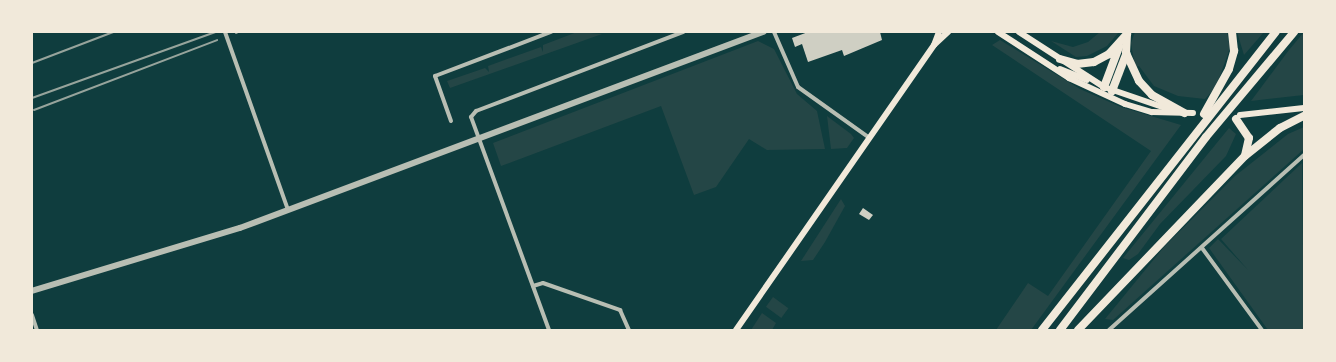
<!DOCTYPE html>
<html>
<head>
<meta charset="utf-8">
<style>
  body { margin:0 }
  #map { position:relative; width:1336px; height:362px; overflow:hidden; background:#0f3d3e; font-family:"Zilla Slab",serif }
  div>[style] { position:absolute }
  .green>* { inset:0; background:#244646; transform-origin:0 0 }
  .building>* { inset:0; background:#cfcfc3 }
  .minor>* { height:4px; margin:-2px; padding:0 2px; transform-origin:2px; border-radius:2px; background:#b8beb3 }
  .tertiary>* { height:5.5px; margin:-2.75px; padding:0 2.75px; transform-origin:2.75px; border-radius:2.75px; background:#b8beb3 }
  .secondary>* { height:6px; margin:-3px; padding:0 3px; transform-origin:3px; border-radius:3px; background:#f1e9da }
  .trunk>* { height:8px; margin:-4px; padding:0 4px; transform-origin:4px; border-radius:4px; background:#f1e9da }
  .rail>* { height:2px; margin:-1px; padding:0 1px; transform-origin:1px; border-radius:1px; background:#97a49c }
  span { translate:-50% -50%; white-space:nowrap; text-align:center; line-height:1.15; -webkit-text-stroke:4px #f1e9da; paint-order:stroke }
  .frame { position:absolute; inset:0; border:33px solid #f1e9da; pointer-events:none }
</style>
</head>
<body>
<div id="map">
  <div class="green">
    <i style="clip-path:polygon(577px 32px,602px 34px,450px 88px,447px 81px,485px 68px,489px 72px,488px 66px,541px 47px,543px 52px,543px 45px)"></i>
    <i style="clip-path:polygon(1100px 32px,1119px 32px,1107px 46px,1087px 56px,1076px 57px,1051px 41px,1073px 47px,1088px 42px)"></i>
    <i style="clip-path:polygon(1135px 32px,1227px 32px,1230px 48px,1216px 87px,1205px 99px,1178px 96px,1154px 86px,1139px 66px,1135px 67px,1131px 43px)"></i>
    <i style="clip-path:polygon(1237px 32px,1264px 32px,1244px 55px)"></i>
    <i style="clip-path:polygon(1304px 32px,1304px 95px,1251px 101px,1289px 50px)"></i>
    <i style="clip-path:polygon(1000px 40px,1080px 89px,1121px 107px,1181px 125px,1031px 330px,996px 330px,1028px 283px,1048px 296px,1151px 151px,992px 45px)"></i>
    <i style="clip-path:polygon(758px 41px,774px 49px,797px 94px,817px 111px,825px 149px,767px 150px,749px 139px,716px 187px,694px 195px,661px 106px,501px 166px,493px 143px)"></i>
    <i style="clip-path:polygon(827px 116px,851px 134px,854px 138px,847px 148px,831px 149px)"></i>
    <i style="clip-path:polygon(1304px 127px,1304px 149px,1113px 320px,1105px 319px,1164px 247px,1235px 176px,1288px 134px)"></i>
    <i style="clip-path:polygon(1229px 128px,1236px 134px,1226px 156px,1160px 224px,1138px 254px,1129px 260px,1123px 258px)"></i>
    <i style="clip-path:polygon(1302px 163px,1304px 330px,1268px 330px,1209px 248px,1218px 239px,1248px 270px,1221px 239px)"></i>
    <i style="clip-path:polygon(841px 199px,845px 206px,825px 242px,813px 260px,801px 261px)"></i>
    <i style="left:773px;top:297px;width:19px;height:12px;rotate:36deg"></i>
    <i style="clip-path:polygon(762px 313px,776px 323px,772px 330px,751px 330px)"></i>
  </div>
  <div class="building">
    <i style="clip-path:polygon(808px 32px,880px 32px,882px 40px,844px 56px,842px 50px,808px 62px,802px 44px,795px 47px,792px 38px)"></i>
    <i style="clip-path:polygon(863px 208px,873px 215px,869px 220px,859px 214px)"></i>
  </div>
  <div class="minor">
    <i style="left:225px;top:32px;width:189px;rotate:70.5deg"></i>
    <i style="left:774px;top:32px;width:60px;rotate:66.4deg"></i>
    <i style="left:798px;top:87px;width:86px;rotate:35.5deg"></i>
    <i style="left:451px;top:121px;width:48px;rotate:-109.6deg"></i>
    <i style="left:435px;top:76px;width:124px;rotate:-20.8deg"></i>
    <i style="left:1202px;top:248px;width:102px;rotate:53.8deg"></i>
    <i style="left:533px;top:286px;width:10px;rotate:-17deg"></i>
    <i style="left:543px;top:283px;width:82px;rotate:19.3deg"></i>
    <i style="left:620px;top:310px;width:22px;rotate:66deg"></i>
    <i style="left:32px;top:315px;width:16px;rotate:72deg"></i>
    <i style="left:549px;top:330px;width:227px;rotate:-110.1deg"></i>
    <i style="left:471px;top:117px;width:8px;rotate:-50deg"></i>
    <i style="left:476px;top:111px;width:222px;rotate:-20.9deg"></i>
    <i style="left:1109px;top:330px;width:262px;rotate:-41.9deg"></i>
  </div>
  <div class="tertiary">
    <i style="left:32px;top:291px;width:217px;rotate:-16.9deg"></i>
    <i style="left:240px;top:228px;width:559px;rotate:-20.54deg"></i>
  </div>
  <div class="secondary">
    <i style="left:998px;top:32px;width:85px;rotate:32.9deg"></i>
    <i style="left:1069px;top:78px;width:62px;rotate:24.9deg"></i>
    <i style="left:1125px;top:104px;width:28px;rotate:17deg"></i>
    <i style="left:1152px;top:112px;width:41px;rotate:1.4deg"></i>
    <i style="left:1019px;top:32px;width:101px;rotate:32.9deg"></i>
    <i style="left:1104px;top:87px;width:71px;rotate:18.9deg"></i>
    <i style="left:935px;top:44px;width:18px;rotate:-43deg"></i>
    <i style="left:1060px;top:69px;width:29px;rotate:22deg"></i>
    <i style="left:1240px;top:115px;width:64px;rotate:-6.2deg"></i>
    <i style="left:736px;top:330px;width:347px;rotate:-55.2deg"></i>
    <i style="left:934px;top:45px;width:14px;rotate:-69deg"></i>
  </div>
  <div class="trunk">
    <i style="left:1127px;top:34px;width:19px;rotate:93deg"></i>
    <i style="left:1126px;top:53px;width:31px;rotate:65deg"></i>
    <i style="left:1139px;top:81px;width:19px;rotate:47deg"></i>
    <i style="left:1152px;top:95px;width:37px;rotate:29deg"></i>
    <i style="left:1060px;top:59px;width:18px;rotate:16deg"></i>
    <i style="left:1077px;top:64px;width:17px;rotate:-7deg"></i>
    <i style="left:1094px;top:62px;width:17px;rotate:-28deg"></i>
    <i style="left:1109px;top:54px;width:27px;rotate:-48deg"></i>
    <i style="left:1104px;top:87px;width:43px;rotate:-69.4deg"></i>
    <i style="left:1112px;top:91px;width:40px;rotate:-69deg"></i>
    <i style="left:1204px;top:114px;width:51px;rotate:-60.9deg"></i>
    <i style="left:1229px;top:69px;width:19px;rotate:-74deg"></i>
    <i style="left:1234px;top:51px;width:19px;rotate:-96deg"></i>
    <i style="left:1236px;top:119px;width:23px;rotate:56deg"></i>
    <i style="left:1249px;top:138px;width:17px;rotate:103deg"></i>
    <i style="left:1042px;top:330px;width:379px;rotate:-51.9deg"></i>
    <i style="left:1060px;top:330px;width:242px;rotate:-52.9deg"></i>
    <i style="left:1206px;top:137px;width:137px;rotate:-50deg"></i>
    <i style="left:1078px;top:330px;width:241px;rotate:-46.2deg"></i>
    <i style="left:1245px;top:156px;width:45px;rotate:-38.7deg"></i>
    <i style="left:1280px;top:128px;width:27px;rotate:-27deg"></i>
  </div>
  <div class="rail">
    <i style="left:236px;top:33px;width:2px;rotate:-27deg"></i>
    <i style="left:32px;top:63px;width:87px;rotate:-20.9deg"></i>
    <i style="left:32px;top:98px;width:195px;rotate:-19.8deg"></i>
    <i style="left:34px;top:110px;width:196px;rotate:-20.9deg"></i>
  </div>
  <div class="frame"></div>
</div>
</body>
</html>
